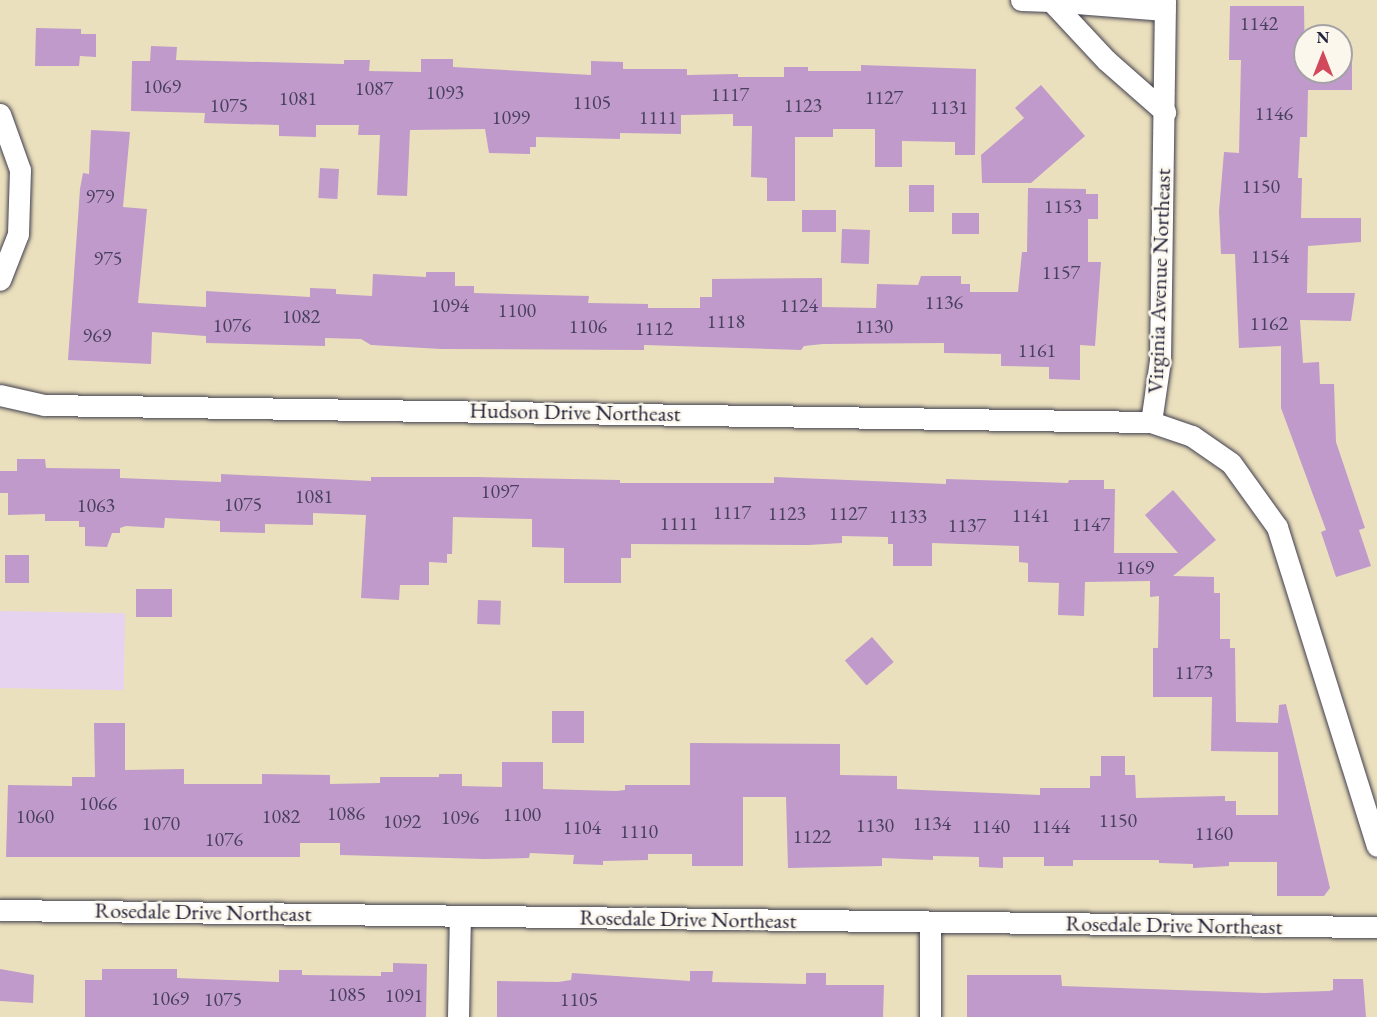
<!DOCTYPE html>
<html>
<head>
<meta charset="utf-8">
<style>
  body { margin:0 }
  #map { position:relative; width:1377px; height:1017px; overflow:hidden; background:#ebe0bd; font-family:"EB Garamond",serif }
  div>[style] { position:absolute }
  .built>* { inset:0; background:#e5d3f0; transform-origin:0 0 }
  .building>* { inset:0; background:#bf9acb; transform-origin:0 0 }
  .roads { filter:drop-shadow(0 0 2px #403e4e) drop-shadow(0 0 2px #403e4e) }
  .minor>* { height:21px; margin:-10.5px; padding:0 10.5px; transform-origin:10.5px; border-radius:10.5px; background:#fff }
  span { translate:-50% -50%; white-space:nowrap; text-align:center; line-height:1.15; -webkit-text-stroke:5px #fbf7ec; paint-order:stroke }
  .number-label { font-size:20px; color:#49405f }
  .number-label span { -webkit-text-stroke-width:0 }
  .street-label { font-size:22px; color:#22223b }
  .north { position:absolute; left:1293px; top:24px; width:60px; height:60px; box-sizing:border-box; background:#fbf7ec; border:2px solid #a4a2a5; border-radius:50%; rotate:0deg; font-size:16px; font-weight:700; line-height:24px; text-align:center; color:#22223b }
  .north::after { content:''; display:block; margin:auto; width:21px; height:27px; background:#d1495b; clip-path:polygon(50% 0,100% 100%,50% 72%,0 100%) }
</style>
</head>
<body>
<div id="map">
  <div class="built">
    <i style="left:0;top:611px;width:125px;height:77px;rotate:1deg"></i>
  </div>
  <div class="building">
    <i style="clip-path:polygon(1230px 6px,1304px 6px,1305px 72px,1341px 72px,1341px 55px,1352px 55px,1352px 90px,1308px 90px,1307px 137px,1300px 137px,1298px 178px,1302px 178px,1301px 218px,1361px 218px,1361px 242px,1308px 246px,1307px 293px,1355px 293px,1351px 321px,1300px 320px,1303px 363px,1319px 362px,1320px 384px,1334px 384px,1336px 442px,1365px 528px,1359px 530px,1371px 566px,1336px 577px,1321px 532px,1326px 530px,1281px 408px,1281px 346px,1239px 348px,1235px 254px,1221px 254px,1219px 211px,1224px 152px,1239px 153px,1241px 60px,1229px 60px)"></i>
    <i style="clip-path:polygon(36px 28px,81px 29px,81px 34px,96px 34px,96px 57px,80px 56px,79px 66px,35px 66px)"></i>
    <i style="clip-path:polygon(151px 46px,177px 47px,176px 60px,344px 64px,344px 60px,370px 60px,369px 71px,421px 72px,421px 59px,453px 59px,453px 67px,591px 75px,591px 61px,623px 62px,623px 69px,687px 69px,687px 75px,738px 74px,738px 77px,784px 77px,784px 67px,808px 67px,808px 71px,861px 71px,861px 65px,976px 69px,975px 155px,955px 155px,955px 142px,902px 141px,902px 167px,875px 167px,875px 129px,833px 129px,833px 137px,795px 137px,795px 201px,767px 201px,767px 178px,751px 177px,752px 126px,733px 126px,733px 114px,681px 115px,681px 134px,620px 133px,620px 139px,536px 137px,536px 147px,530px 147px,530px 154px,489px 153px,485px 129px,410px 130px,407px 196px,377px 195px,380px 135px,358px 135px,359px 125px,316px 125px,316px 137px,279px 136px,279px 125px,204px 123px,205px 113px,131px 111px,132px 61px,150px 61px)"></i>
    <i style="clip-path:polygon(1041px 85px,1085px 136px,1031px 183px,982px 183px,981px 155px,1024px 118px,1015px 108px)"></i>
    <i style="clip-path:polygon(91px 130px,130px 132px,123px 207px,147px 209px,138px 303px,206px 307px,206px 291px,310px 297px,310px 288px,336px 289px,336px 294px,372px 296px,373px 274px,426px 277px,426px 272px,455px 272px,455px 286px,474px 286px,474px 293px,589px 296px,588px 303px,648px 304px,648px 308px,700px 308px,700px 297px,712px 297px,712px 279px,822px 278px,822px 307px,876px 308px,877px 284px,918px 285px,921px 276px,961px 276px,961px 284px,970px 284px,970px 292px,1018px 292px,1022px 252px,1027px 252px,1028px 188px,1086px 189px,1086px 194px,1098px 194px,1098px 219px,1088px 219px,1088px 262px,1101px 262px,1095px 346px,1080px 345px,1080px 380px,1049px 379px,1049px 367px,1001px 366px,1001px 354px,944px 353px,944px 343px,823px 344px,804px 346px,801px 350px,644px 345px,644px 350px,441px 349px,371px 345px,361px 339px,325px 338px,325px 346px,206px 343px,206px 336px,152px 332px,151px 364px,68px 360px,80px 189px,83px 173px,89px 174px)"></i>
    <i style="left:320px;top:168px;width:19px;height:30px;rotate:3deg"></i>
    <i style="left:909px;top:185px;width:25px;height:27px"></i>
    <i style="left:836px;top:210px;width:22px;height:34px;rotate:90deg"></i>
    <i style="left:952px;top:213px;width:27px;height:21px"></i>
    <i style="left:842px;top:229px;width:28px;height:34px;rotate:2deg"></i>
    <i style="clip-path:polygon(17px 459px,45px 459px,46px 468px,120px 469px,120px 478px,221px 482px,221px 474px,371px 481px,371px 477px,476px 477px,620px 480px,620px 483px,774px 483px,774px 477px,946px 484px,946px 479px,1068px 483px,1069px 480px,1104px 480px,1104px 489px,1115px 489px,1114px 553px,1178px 553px,1145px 515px,1173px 490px,1216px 540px,1173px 576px,1214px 577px,1214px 593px,1220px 593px,1220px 639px,1230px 639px,1230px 648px,1235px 648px,1236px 722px,1278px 723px,1279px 705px,1286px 704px,1330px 888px,1324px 896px,1277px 896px,1277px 862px,1229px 862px,1229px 866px,1193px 868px,1193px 864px,1159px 863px,1159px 860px,1073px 860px,1073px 866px,1044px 866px,1044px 857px,1003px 857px,1003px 868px,979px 867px,979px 857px,933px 856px,933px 860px,882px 858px,882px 866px,788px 868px,786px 797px,743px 797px,743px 866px,692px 866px,692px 854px,648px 854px,648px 860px,603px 861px,603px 865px,573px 864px,574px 855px,530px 853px,529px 858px,484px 859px,340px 855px,340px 843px,300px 843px,300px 857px,6px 857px,8px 785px,72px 786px,72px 777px,95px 777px,94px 723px,125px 723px,125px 770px,184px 769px,184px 784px,262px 784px,262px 774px,330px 775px,330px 784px,380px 783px,380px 777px,439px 777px,439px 774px,462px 774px,462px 786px,502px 787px,502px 762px,543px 762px,543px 789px,616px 791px,625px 790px,625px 785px,690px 785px,690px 743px,840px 744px,840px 775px,897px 776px,897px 789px,1040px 795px,1040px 788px,1090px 788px,1090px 776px,1101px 776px,1101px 756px,1125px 756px,1125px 775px,1135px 775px,1136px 798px,1225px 796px,1225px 801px,1236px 801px,1236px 815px,1278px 815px,1278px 752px,1211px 751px,1212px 697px,1153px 697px,1153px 648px,1158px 648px,1159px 596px,1150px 597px,1150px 581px,1085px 582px,1084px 616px,1058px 615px,1059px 583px,1028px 582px,1028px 563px,1019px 562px,1019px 546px,932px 543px,932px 566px,893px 566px,893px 544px,888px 544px,888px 537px,842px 536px,842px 543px,808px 545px,631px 544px,631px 558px,621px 558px,621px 583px,564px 583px,564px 548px,532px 547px,532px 519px,453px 517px,452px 554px,447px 554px,447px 563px,429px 562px,429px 585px,400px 585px,399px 600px,361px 598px,366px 515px,313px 513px,313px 525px,265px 524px,265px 533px,220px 532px,220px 521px,165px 518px,164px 528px,126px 526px,120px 528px,120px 533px,112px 533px,107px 547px,85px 546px,85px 527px,79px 527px,79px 521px,45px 521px,45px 514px,8px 515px,8px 493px,0 493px,0 471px,17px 471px)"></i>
    <i style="left:5px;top:555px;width:24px;height:28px"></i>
    <i style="left:136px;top:589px;width:36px;height:28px"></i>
    <i style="left:478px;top:600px;width:23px;height:24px;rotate:2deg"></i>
    <i style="left:872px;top:637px;width:33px;height:36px;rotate:49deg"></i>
    <i style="left:552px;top:711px;width:32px;height:32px"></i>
    <i style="clip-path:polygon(393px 963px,427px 964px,426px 1017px,85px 1017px,85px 980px,102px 980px,102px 969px,177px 969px,177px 978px,279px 982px,279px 970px,302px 970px,302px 975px,381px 976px,381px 972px,393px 972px)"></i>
    <i style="clip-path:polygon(0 969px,34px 975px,33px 1003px,0 1001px)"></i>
    <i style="clip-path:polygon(690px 971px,713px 971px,712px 982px,806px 984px,806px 973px,826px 973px,826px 985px,884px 985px,883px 1017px,497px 1017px,497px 981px,558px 982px,571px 980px,572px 973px,690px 981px)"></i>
    <i style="clip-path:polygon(967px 975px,1061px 975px,1062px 986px,1264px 993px,1329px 991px,1333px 990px,1333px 979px,1363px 979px,1366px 1017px,967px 1017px)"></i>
  </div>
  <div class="roads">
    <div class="minor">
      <i style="left:1021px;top:0;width:30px;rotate:2deg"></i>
      <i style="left:1051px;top:1px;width:81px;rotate:47deg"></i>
      <i style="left:1106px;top:60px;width:79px;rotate:41.4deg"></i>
      <i style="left:1051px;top:1px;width:114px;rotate:4.5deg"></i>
      <i style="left:0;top:114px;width:59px;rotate:70.3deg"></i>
      <i style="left:20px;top:170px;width:64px;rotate:91.8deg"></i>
      <i style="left:18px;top:234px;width:49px;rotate:111.4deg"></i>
      <i style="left:0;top:395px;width:45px;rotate:12.8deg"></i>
      <i style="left:44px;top:405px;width:1107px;rotate:0.88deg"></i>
      <i style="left:1151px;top:422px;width:43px;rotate:18.9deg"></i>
      <i style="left:1192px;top:436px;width:47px;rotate:34.7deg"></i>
      <i style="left:1231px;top:463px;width:79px;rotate:54.3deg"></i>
      <i style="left:1277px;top:527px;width:334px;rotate:72.6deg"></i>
      <i style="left:1151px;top:422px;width:63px;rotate:-81.7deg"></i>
      <i style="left:1160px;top:360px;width:360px;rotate:-89.2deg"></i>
      <i style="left:0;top:910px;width:1377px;rotate:0.71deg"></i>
      <i style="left:930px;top:922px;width:95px;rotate:90deg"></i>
      <i style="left:458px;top:1017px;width:101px;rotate:-88.9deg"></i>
    </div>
  </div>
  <div class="number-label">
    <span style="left:1259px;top:23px">1142</span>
    <span style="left:162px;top:86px">1069</span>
    <span style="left:374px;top:88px">1087</span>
    <span style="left:445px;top:92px">1093</span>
    <span style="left:730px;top:94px">1117</span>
    <span style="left:884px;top:97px">1127</span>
    <span style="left:298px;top:98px">1081</span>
    <span style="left:592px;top:102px">1105</span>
    <span style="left:229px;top:105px">1075</span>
    <span style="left:803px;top:105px">1123</span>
    <span style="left:949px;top:107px">1131</span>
    <span style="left:1274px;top:113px">1146</span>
    <span style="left:511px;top:117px">1099</span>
    <span style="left:658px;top:117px">1111</span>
    <span style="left:1261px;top:186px">1150</span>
    <span style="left:100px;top:196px">979</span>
    <span style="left:1063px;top:206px">1153</span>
    <span style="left:1270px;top:256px">1154</span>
    <span style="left:108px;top:258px">975</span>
    <span style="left:1061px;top:272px">1157</span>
    <span style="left:944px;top:302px">1136</span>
    <span style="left:450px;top:305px">1094</span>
    <span style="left:799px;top:305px">1124</span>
    <span style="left:517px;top:310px">1100</span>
    <span style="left:301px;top:316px">1082</span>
    <span style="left:726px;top:321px">1118</span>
    <span style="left:1269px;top:323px">1162</span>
    <span style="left:232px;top:325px">1076</span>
    <span style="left:588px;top:326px">1106</span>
    <span style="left:874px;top:326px">1130</span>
    <span style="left:654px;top:328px">1112</span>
    <span style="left:97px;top:335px">969</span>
    <span style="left:1037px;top:350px">1161</span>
    <span style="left:500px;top:491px">1097</span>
    <span style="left:314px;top:496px">1081</span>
    <span style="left:243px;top:504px">1075</span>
    <span style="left:96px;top:505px">1063</span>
    <span style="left:732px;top:512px">1117</span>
    <span style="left:787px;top:513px">1123</span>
    <span style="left:848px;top:513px">1127</span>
    <span style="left:1031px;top:515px">1141</span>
    <span style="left:908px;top:516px">1133</span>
    <span style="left:679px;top:523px">1111</span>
    <span style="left:1091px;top:524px">1147</span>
    <span style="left:967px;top:525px">1137</span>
    <span style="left:1135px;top:567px">1169</span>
    <span style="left:1194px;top:672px">1173</span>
    <span style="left:98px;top:803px">1066</span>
    <span style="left:346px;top:813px">1086</span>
    <span style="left:522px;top:814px">1100</span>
    <span style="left:35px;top:816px">1060</span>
    <span style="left:281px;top:816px">1082</span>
    <span style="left:460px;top:817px">1096</span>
    <span style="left:1118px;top:820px">1150</span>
    <span style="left:402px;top:821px">1092</span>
    <span style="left:161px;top:823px">1070</span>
    <span style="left:932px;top:823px">1134</span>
    <span style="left:875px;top:825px">1130</span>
    <span style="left:991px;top:826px">1140</span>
    <span style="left:1051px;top:826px">1144</span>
    <span style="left:582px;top:827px">1104</span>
    <span style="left:639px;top:831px">1110</span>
    <span style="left:1214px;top:833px">1160</span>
    <span style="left:812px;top:836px">1122</span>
    <span style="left:224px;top:839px">1076</span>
    <span style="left:347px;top:994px">1085</span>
    <span style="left:404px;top:995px">1091</span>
    <span style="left:170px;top:998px">1069</span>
    <span style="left:223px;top:999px">1075</span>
    <span style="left:579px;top:999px">1105</span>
  </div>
  <div class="street-label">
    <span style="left:1159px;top:281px;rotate:-88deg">Virginia Avenue Northeast</span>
    <span style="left:575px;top:412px;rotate:1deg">Hudson Drive Northeast</span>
    <span style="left:203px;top:912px;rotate:1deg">Rosedale Drive Northeast</span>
    <span style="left:688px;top:919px;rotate:1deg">Rosedale Drive Northeast</span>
    <span style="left:1174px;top:925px;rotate:1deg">Rosedale Drive Northeast</span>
  </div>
  <div class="north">N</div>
</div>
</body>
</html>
